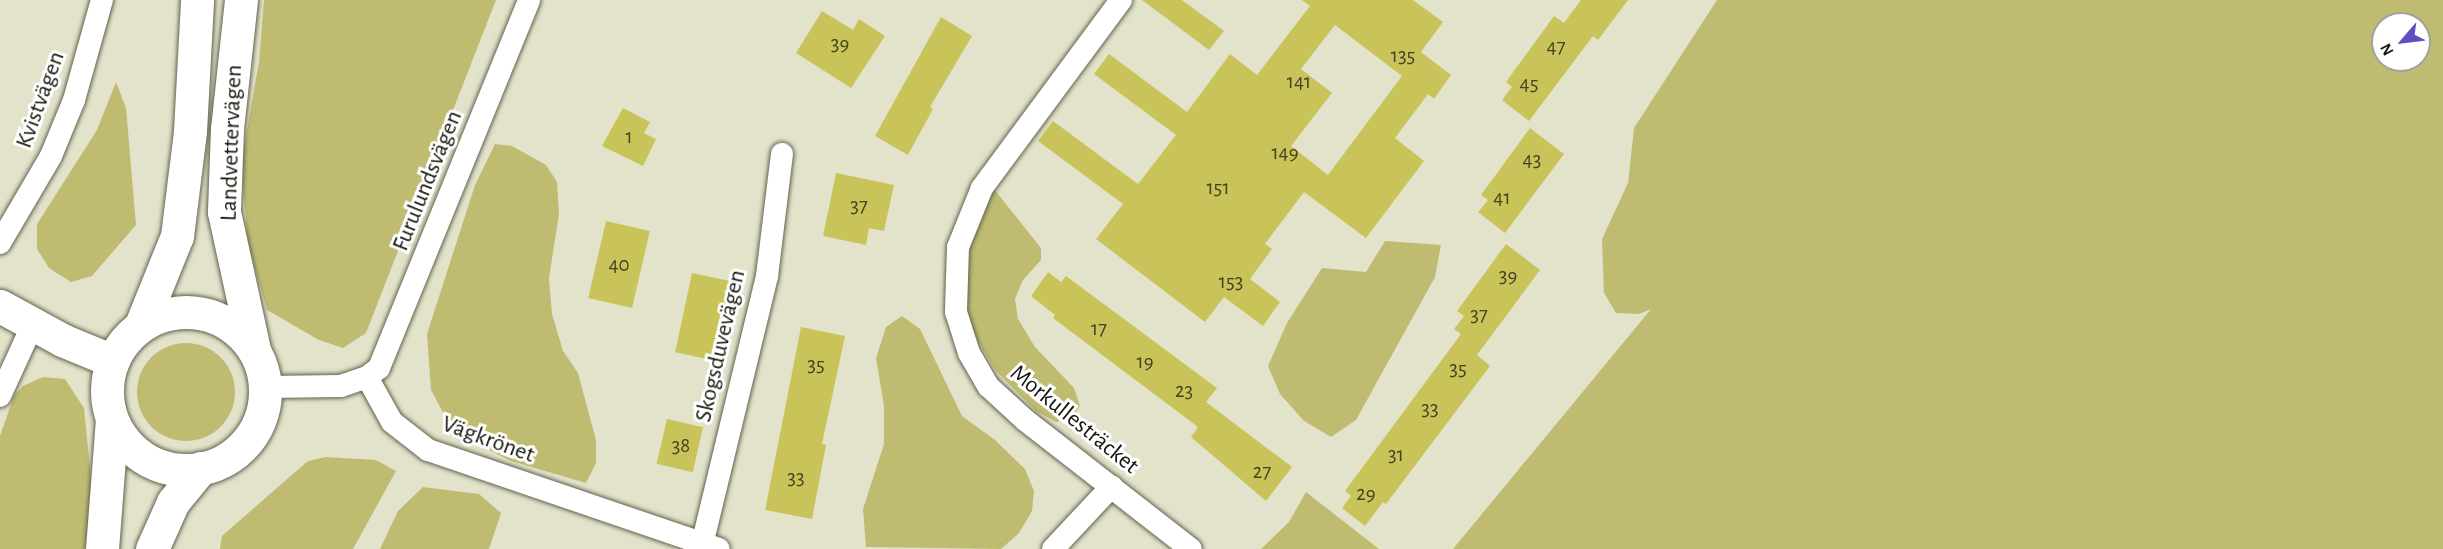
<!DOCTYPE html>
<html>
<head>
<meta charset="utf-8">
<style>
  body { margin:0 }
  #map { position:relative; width:2443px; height:549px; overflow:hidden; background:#e3e3cc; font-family:"Alegreya Sans",sans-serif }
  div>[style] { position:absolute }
  .green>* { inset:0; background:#bfbc72 }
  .round { border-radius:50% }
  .building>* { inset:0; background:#c9c459; transform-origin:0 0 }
  .roads { filter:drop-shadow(0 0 2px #63624e) drop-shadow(0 0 2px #63624e) }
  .street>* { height:22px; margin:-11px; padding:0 11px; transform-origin:11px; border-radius:11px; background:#fff }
  .secondary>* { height:33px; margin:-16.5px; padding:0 16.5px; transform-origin:16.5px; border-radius:16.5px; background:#fff }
  .secondary>.ring { margin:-16.5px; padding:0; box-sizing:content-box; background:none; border:33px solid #fff; border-radius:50% }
  span { translate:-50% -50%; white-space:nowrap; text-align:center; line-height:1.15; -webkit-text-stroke:6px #fff; paint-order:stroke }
  .number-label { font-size:21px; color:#434221 }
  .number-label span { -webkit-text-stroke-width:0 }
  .street-label { font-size:24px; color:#16160e }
  .north { position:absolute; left:2371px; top:12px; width:60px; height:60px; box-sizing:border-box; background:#fff; border:2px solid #a2a29f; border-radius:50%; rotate:242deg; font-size:16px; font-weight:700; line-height:24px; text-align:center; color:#16160e }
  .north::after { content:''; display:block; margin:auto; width:21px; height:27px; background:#624bc4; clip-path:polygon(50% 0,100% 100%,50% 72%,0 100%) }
</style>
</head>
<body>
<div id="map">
  <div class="green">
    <i style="clip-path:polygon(264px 0,496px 0,366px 333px,343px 348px,319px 340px,267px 310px,248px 244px,241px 164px,259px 62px)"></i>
    <i style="clip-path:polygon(evenodd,1717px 0,2443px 0,2443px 549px,1453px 549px,1651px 309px,1639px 314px,1616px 313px,1604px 293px,1602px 239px,1628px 183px,1634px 128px,1717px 0,2383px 24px,2419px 24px,2419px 60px,2383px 60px,2383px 24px)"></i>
    <i style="clip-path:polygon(116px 82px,126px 108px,136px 225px,92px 276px,71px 282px,49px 268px,37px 249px,37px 224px,97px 130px)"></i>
    <i style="clip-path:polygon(495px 144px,512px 146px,546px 165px,557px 182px,559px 214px,549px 278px,552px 314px,563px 351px,578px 373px,596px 440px,596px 463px,586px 483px,511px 461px,473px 442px,447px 420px,431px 390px,427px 334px,475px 185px)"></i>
    <i style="clip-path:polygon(990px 184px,1041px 248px,1041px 260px,1023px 280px,1015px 299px,1018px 319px,1035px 347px,1074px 388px,1080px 406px,1071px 418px,1056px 422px,1036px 411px,996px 371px,973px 334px,959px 293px,960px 253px)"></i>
    <i style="clip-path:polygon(1385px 241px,1441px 245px,1435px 277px,1356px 420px,1331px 437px,1304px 421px,1280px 394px,1268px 366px,1287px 323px,1322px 268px,1366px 272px)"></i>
    <i style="clip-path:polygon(902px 316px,920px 329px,962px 416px,995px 440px,1025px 469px,1034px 491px,1032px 511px,1019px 533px,1001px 549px,866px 547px,863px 509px,884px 444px,884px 406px,876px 358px,886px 327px)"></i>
    <i class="round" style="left:137px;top:343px;width:98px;height:98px"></i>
    <i style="clip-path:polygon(43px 377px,65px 379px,84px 408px,92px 487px,85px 549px,0 549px,0 436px,14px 396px,23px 386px)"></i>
    <i style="clip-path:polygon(326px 457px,376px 460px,396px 471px,353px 549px,220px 549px,222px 536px,294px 473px,308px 461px)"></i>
    <i style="clip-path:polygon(423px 487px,479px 494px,501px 513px,489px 549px,380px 549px,398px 511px)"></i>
    <i style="clip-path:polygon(1306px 492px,1379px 549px,1261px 549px,1289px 522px)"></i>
  </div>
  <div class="building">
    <i style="clip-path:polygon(1142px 0,1182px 0,1224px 31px,1209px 50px)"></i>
    <i style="clip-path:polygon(evenodd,1302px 0,1413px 0,1443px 22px,1421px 52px,1451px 75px,1434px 99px,1428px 94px,1395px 138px,1424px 161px,1366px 238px,1304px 192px,1265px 244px,1272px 249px,1250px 279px,1280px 302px,1263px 326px,1224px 297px,1205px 322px,1096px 239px,1123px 204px,1038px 141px,1053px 121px,1138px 184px,1176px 135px,1094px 74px,1109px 54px,1187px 112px,1230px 54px,1257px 75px,1310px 6px,1302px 0,1335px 25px,1402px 76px,1328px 175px,1291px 146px,1332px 93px,1301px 69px,1335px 25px)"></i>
    <i style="clip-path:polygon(1581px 0,1628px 0,1598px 40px,1593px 36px,1529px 121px,1502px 100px,1512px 87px,1506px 82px,1554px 16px,1564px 23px)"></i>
    <i style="clip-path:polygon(822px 11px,853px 30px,859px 19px,885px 36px,851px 88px,796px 53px)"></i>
    <i style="clip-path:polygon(941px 17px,972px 36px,930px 107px,933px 109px,908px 155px,875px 136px)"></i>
    <i style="clip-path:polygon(623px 108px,650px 122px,644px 133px,656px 139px,643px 166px,602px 146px)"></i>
    <i style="clip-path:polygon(1530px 128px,1564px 154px,1505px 233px,1478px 212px,1488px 200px,1481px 195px)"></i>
    <i style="clip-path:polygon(836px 173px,894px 185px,884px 231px,869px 228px,866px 245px,823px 236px)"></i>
    <i style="left:606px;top:221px;width:45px;height:79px;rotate:13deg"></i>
    <i style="clip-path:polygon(1506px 244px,1540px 270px,1477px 355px,1490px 366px,1386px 504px,1383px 502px,1365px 526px,1342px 508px,1351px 496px,1345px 491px,1461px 334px,1454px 329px,1464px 316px,1457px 311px)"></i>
    <i style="clip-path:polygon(1048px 272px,1061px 282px,1066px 276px,1217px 388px,1206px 402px,1292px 467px,1266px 501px,1191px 437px,1198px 427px,1053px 318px,1055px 315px,1031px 296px)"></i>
    <i style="left:692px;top:273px;width:45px;height:81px;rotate:12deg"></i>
    <i style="clip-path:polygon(801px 327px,845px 336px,822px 444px,826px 445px,812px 519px,765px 510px)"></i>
    <i style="left:667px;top:419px;width:37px;height:46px;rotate:13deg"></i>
  </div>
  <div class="roads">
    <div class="street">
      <i style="left:1121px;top:0;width:234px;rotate:126.5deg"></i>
      <i style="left:982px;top:188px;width:64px;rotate:112.1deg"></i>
      <i style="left:958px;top:247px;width:65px;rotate:91.8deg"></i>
      <i style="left:956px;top:312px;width:43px;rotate:72.4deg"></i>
      <i style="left:969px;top:353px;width:39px;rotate:60deg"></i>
      <i style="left:989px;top:387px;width:49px;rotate:42.5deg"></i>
      <i style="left:1025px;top:420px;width:210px;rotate:37.9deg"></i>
      <i style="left:0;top:243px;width:101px;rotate:-59.6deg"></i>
      <i style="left:51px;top:156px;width:61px;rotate:-67.7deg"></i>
      <i style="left:74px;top:100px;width:104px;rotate:-74.4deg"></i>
      <i style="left:367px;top:377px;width:51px;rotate:60.9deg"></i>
      <i style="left:392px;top:422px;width:46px;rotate:37.9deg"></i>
      <i style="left:428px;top:450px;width:307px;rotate:18.8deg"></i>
      <i style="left:265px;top:387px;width:76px;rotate:-0.8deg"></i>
      <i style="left:341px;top:386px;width:28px;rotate:-19deg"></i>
      <i style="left:367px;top:377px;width:15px;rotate:-37deg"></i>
      <i style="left:379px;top:368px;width:397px;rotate:-67.8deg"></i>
      <i style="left:0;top:396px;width:79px;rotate:-65.4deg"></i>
      <i style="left:701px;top:549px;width:281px;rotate:-76.4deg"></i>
      <i style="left:767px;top:276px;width:123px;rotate:-83deg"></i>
      <i style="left:1053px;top:549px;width:86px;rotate:-46.9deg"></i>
    </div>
    <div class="secondary">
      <i style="left:241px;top:0;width:130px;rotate:96.2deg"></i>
      <i style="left:227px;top:129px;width:83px;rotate:92.1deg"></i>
      <i style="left:224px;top:212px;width:141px;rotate:77.7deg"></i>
      <i style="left:0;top:306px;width:71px;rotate:28.7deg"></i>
      <i style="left:62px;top:340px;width:55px;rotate:22.4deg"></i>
      <i class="ring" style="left:107px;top:312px;width:125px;height:125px"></i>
      <i style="left:141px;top:325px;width:96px;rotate:-68deg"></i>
      <i style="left:177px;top:236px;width:106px;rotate:-82.9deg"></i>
      <i style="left:190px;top:131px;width:131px;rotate:-86.9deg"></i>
      <i style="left:102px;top:549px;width:129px;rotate:-85.6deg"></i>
      <i style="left:152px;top:549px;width:51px;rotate:-65.9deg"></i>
      <i style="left:173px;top:502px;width:44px;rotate:-50.5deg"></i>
    </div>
  </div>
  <div class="number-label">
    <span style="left:840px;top:44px">39</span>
    <span style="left:1556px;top:47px">47</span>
    <span style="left:1403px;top:56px">135</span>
    <span style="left:1299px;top:82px">141</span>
    <span style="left:1529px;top:84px">45</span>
    <span style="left:629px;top:137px">1</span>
    <span style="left:1285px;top:153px">149</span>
    <span style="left:1532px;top:160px">43</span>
    <span style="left:1218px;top:188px">151</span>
    <span style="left:1502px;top:198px">41</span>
    <span style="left:859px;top:206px">37</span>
    <span style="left:619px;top:265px">40</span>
    <span style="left:1508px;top:276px">39</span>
    <span style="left:1231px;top:282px">153</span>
    <span style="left:1479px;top:315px">37</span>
    <span style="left:1099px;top:329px">17</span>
    <span style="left:1145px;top:362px">19</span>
    <span style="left:816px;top:365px">35</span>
    <span style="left:1458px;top:369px">35</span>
    <span style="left:1184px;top:391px">23</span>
    <span style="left:1430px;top:409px">33</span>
    <span style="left:681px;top:446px">38</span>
    <span style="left:1396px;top:455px">31</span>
    <span style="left:1262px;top:472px">27</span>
    <span style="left:796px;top:478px">33</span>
    <span style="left:1366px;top:494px">29</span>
  </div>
  <div class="street-label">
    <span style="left:41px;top:100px;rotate:-70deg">Kvistvägen</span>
    <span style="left:232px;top:143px;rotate:-88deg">Landvettervägen</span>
    <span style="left:428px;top:181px;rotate:-68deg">Furulundsvägen</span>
    <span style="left:721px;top:346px;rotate:-77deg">Skogsduvevägen</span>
    <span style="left:1074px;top:420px;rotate:39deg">Morkullesträcket</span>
    <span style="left:488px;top:440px;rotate:20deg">Vägkrönet</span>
  </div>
  <div class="north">N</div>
</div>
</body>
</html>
